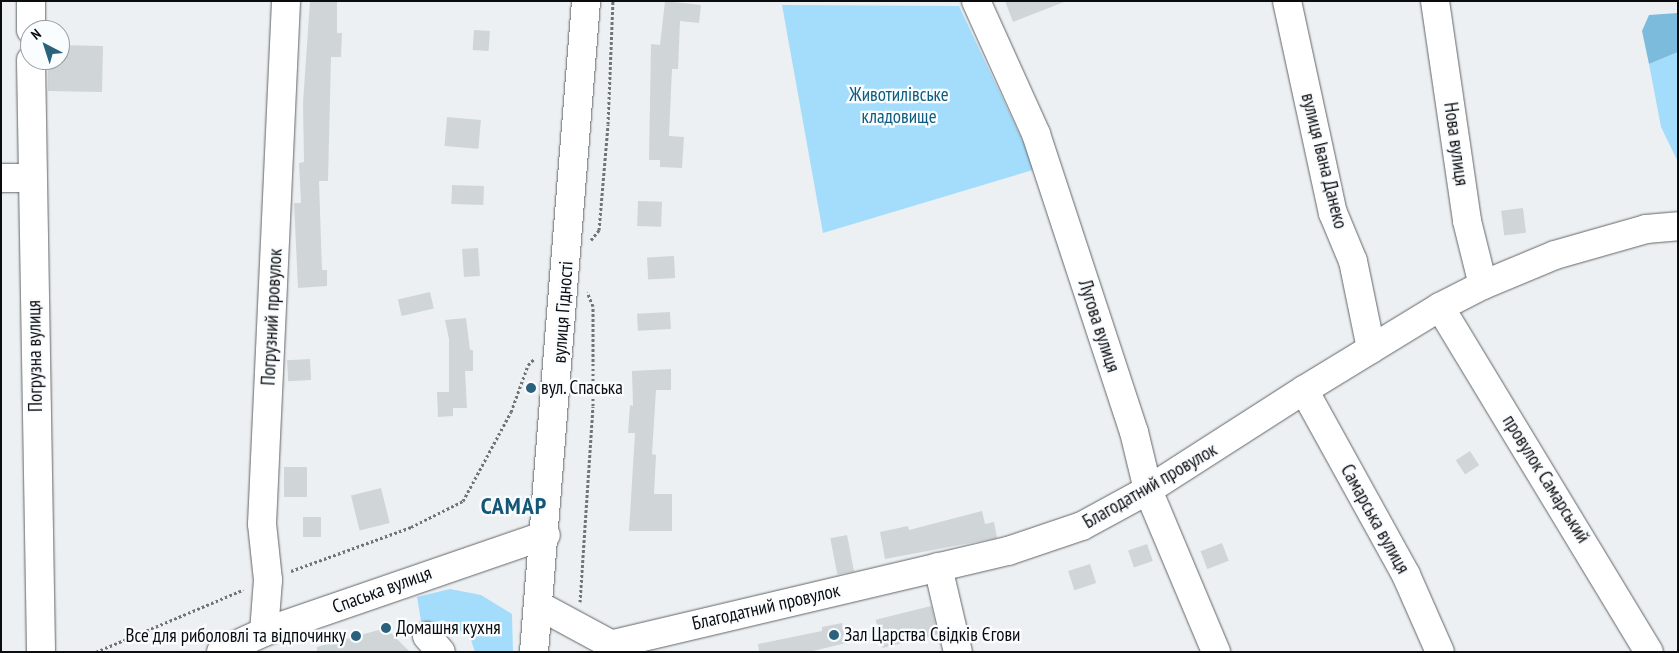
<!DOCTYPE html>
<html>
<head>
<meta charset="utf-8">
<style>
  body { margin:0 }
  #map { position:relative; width:1679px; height:653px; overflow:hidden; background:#ecf0f3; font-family:"PT Sans Narrow",sans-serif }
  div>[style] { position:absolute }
  .green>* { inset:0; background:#a4dcfb }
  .water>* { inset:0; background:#7dbbdc }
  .building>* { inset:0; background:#d0d5d8; transform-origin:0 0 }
  .path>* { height:3px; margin-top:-1.5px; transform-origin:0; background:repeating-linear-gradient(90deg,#717476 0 2.5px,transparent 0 5px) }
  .roads { filter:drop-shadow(0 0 1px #616567) drop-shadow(0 0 1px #616567) }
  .minor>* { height:28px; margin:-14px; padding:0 14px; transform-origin:14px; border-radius:14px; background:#fff }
  .major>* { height:28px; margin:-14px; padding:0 14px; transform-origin:14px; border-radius:14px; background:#fff }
  .dots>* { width:14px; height:14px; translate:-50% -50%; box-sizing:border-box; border:2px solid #fafdff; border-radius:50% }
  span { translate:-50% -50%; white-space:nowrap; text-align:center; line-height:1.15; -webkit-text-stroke:4.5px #fafdff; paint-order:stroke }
  .park-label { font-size:19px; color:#0d5c7d }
  .street-label { font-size:19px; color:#0b0c0d }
  .poi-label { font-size:19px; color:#0b0c0d }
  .left { translate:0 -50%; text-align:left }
  .right { translate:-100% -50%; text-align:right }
  .district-label { font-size:24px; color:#135774; font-weight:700; letter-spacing:1px }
  .frame { position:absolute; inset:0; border:2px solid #0b0c0d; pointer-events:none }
  .north { position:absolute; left:20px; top:20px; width:50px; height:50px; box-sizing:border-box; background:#fafdff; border:1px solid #9a9d9e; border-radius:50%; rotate:320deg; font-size:14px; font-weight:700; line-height:20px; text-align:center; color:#0b0c0d }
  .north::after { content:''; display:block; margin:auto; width:18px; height:22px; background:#2a617c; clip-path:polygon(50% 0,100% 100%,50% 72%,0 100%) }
</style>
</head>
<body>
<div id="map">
  <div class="green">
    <i style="clip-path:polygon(782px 5px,959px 6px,1036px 169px,823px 233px)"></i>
    <i style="clip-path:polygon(1678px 52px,1678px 162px,1661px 127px,1649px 64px)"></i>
    <i style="clip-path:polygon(450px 589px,481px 595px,512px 614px,513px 652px,475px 652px,470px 637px,443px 620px,422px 627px,417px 597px)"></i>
  </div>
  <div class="water">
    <i style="clip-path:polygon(1678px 13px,1678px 52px,1649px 64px,1642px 31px,1649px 15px)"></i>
  </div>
  <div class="building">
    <i style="clip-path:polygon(310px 1px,337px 1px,337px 33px,342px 33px,341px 57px,331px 57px,328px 181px,319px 181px,322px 270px,327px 270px,327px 286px,298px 288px,294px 203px,301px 203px,299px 163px,304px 162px,303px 103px)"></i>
    <i style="clip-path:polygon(665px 1px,701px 5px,699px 23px,680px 21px,678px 69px,672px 69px,669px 136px,684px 137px,682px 168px,660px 167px,660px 160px,649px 160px,651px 44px,660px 45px)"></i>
    <i style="clip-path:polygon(1005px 1px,1064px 1px,1064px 2px,1013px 22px)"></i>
    <i style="left:474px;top:30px;width:16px;height:20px;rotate:4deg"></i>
    <i style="clip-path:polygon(60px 45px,103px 46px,102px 92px,48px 91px,48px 60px,60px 60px)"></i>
    <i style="left:447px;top:117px;width:34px;height:29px;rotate:5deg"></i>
    <i style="left:452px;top:185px;width:32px;height:19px;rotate:2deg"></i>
    <i style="left:638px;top:201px;width:24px;height:25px;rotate:2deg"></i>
    <i style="left:1523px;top:208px;width:25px;height:22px;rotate:83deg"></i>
    <i style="left:478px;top:248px;width:28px;height:16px;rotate:86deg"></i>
    <i style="left:674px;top:256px;width:22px;height:27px;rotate:87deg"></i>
    <i style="left:430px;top:292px;width:17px;height:33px;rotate:77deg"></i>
    <i style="left:670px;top:312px;width:17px;height:33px;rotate:87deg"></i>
    <i style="clip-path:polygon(466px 318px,470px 350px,473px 350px,473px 371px,465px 371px,467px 408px,453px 408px,453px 416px,438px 417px,437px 392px,449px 392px,449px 339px,445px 320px)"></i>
    <i style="left:310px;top:359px;width:21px;height:23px;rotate:87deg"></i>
    <i style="clip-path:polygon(671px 369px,671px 390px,656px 390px,652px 454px,656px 455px,654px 494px,672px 494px,672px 531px,629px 531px,635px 433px,628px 433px,630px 405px,633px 406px,632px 371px)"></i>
    <i style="left:1470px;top:451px;width:17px;height:17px;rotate:57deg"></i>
    <i style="left:284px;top:467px;width:23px;height:30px"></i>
    <i style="left:381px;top:488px;width:36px;height:31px;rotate:76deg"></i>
    <i style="clip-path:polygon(982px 511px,985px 524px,994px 522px,997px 538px,885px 559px,880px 532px,908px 526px,909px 530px)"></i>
    <i style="left:321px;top:517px;width:20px;height:18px;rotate:90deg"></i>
    <i style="left:847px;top:535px;width:37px;height:17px;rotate:79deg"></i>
    <i style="left:1222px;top:543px;width:19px;height:23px;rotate:69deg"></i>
    <i style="left:1147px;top:544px;width:18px;height:20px;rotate:71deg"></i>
    <i style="left:1090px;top:564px;width:20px;height:23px;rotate:72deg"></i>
    <i style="left:931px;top:606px;width:29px;height:57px;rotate:76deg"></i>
    <i style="clip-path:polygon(842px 623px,846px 643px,809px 652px,759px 652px,758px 644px,822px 631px,822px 627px)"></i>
    <i style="clip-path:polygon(386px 628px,410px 652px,317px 652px,317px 647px)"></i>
  </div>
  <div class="path">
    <i style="left:591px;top:240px;width:13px;rotate:-51deg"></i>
    <i style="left:599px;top:230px;width:106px;rotate:-85.1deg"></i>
    <i style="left:608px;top:124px;width:123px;rotate:-87.7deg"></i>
    <i style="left:291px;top:571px;width:128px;rotate:-20.1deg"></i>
    <i style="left:411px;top:527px;width:58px;rotate:-26.6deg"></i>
    <i style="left:463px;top:501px;width:101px;rotate:-61.7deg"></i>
    <i style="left:511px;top:412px;width:50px;rotate:-70.1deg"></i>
    <i style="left:528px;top:365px;width:8px;rotate:-45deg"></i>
    <i style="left:580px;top:602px;width:196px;rotate:-86.2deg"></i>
    <i style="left:593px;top:406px;width:100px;rotate:-90deg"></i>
    <i style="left:593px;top:306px;width:15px;rotate:-113deg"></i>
    <i style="left:96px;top:652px;width:160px;rotate:-22.9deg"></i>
  </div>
  <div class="roads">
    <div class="minor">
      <i style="left:31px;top:1px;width:29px;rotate:90deg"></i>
      <i style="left:976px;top:1px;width:146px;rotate:65.7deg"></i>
      <i style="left:1036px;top:134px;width:314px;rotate:71.8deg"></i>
      <i style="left:1134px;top:432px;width:60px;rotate:76.4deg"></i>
      <i style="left:1148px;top:490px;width:176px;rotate:67.2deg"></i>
      <i style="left:1287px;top:1px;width:217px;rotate:77.8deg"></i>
      <i style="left:1333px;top:213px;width:52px;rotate:67.4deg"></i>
      <i style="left:1353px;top:261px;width:90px;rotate:78.4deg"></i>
      <i style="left:1435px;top:1px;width:222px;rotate:81.7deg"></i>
      <i style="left:1467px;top:221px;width:66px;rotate:76deg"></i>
      <i style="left:31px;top:60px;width:592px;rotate:89.03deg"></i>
      <i style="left:1px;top:178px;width:30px"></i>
      <i style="left:1440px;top:307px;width:403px;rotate:58.8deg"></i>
      <i style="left:1304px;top:390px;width:211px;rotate:61.1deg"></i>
      <i style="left:1406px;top:575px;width:84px;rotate:66.2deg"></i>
      <i style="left:938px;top:567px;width:87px;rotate:76.8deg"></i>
      <i style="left:538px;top:605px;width:99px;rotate:28.4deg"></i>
      <i style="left:264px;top:632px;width:52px;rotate:-85.6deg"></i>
      <i style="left:268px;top:580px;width:56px;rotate:-96.1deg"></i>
      <i style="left:262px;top:524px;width:524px;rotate:-87.37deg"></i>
      <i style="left:427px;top:636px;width:21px;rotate:49deg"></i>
      <i style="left:614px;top:644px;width:405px;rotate:-13.3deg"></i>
      <i style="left:1008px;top:551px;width:78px;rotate:-18.7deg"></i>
      <i style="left:1082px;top:526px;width:75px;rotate:-28.6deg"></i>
      <i style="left:1148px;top:490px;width:185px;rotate:-32.7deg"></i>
      <i style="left:1304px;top:390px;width:159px;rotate:-31.4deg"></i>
      <i style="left:1440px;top:307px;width:48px;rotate:-27.1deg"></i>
      <i style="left:1483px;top:285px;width:78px;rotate:-22.6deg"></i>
      <i style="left:1555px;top:255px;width:95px;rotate:-15.9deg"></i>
      <i style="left:1646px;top:229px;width:32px;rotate:-5deg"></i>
      <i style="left:221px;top:652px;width:47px;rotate:-24.9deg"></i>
      <i style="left:264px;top:632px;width:298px;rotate:-19deg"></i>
    </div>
    <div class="major">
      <i style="left:534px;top:652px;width:653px;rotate:-85.43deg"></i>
    </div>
  </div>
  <div class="dots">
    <i style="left:531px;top:388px;background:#2a617c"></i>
    <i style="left:386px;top:628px;background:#2a617c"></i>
    <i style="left:834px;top:635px;background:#2a617c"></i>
    <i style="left:356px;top:636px;background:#2a617c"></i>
  </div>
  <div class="park-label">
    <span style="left:899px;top:106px">Животилівське<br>кладовище</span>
  </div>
  <div class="street-label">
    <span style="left:1456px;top:144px;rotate:82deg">Нова вулиця</span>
    <span style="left:1324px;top:161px;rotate:76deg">вулиця Івана Данеко</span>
    <span style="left:563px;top:312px;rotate:-86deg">вулиця Гідності</span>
    <span style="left:272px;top:317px;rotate:-87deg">Погрузний провулок</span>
    <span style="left:1099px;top:326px;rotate:72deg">Лугова вулиця</span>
    <span style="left:35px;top:356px;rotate:-91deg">Погрузна вулиця</span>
    <span style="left:1546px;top:479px;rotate:58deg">провулок Самарський</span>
    <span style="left:1150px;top:486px;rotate:-30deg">Благодатний провулок</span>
    <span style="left:1375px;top:519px;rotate:61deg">Самарська вулиця</span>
    <span style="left:382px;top:590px;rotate:-20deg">Спаська вулиця</span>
    <span style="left:766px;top:607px;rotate:-13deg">Благодатний провулок</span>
  </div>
  <div class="poi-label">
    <span class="left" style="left:541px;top:388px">вул. Спаська</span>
    <span class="left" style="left:396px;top:628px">Домашня кухня</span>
    <span class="left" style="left:844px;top:635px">Зал Царства Свідків Єгови</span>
    <span class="right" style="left:346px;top:636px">Все для риболовлі та відпочинку</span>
  </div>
  <div class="district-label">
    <span style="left:514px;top:506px">САМАР</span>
  </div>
  <div class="frame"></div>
  <div class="north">N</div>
</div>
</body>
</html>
